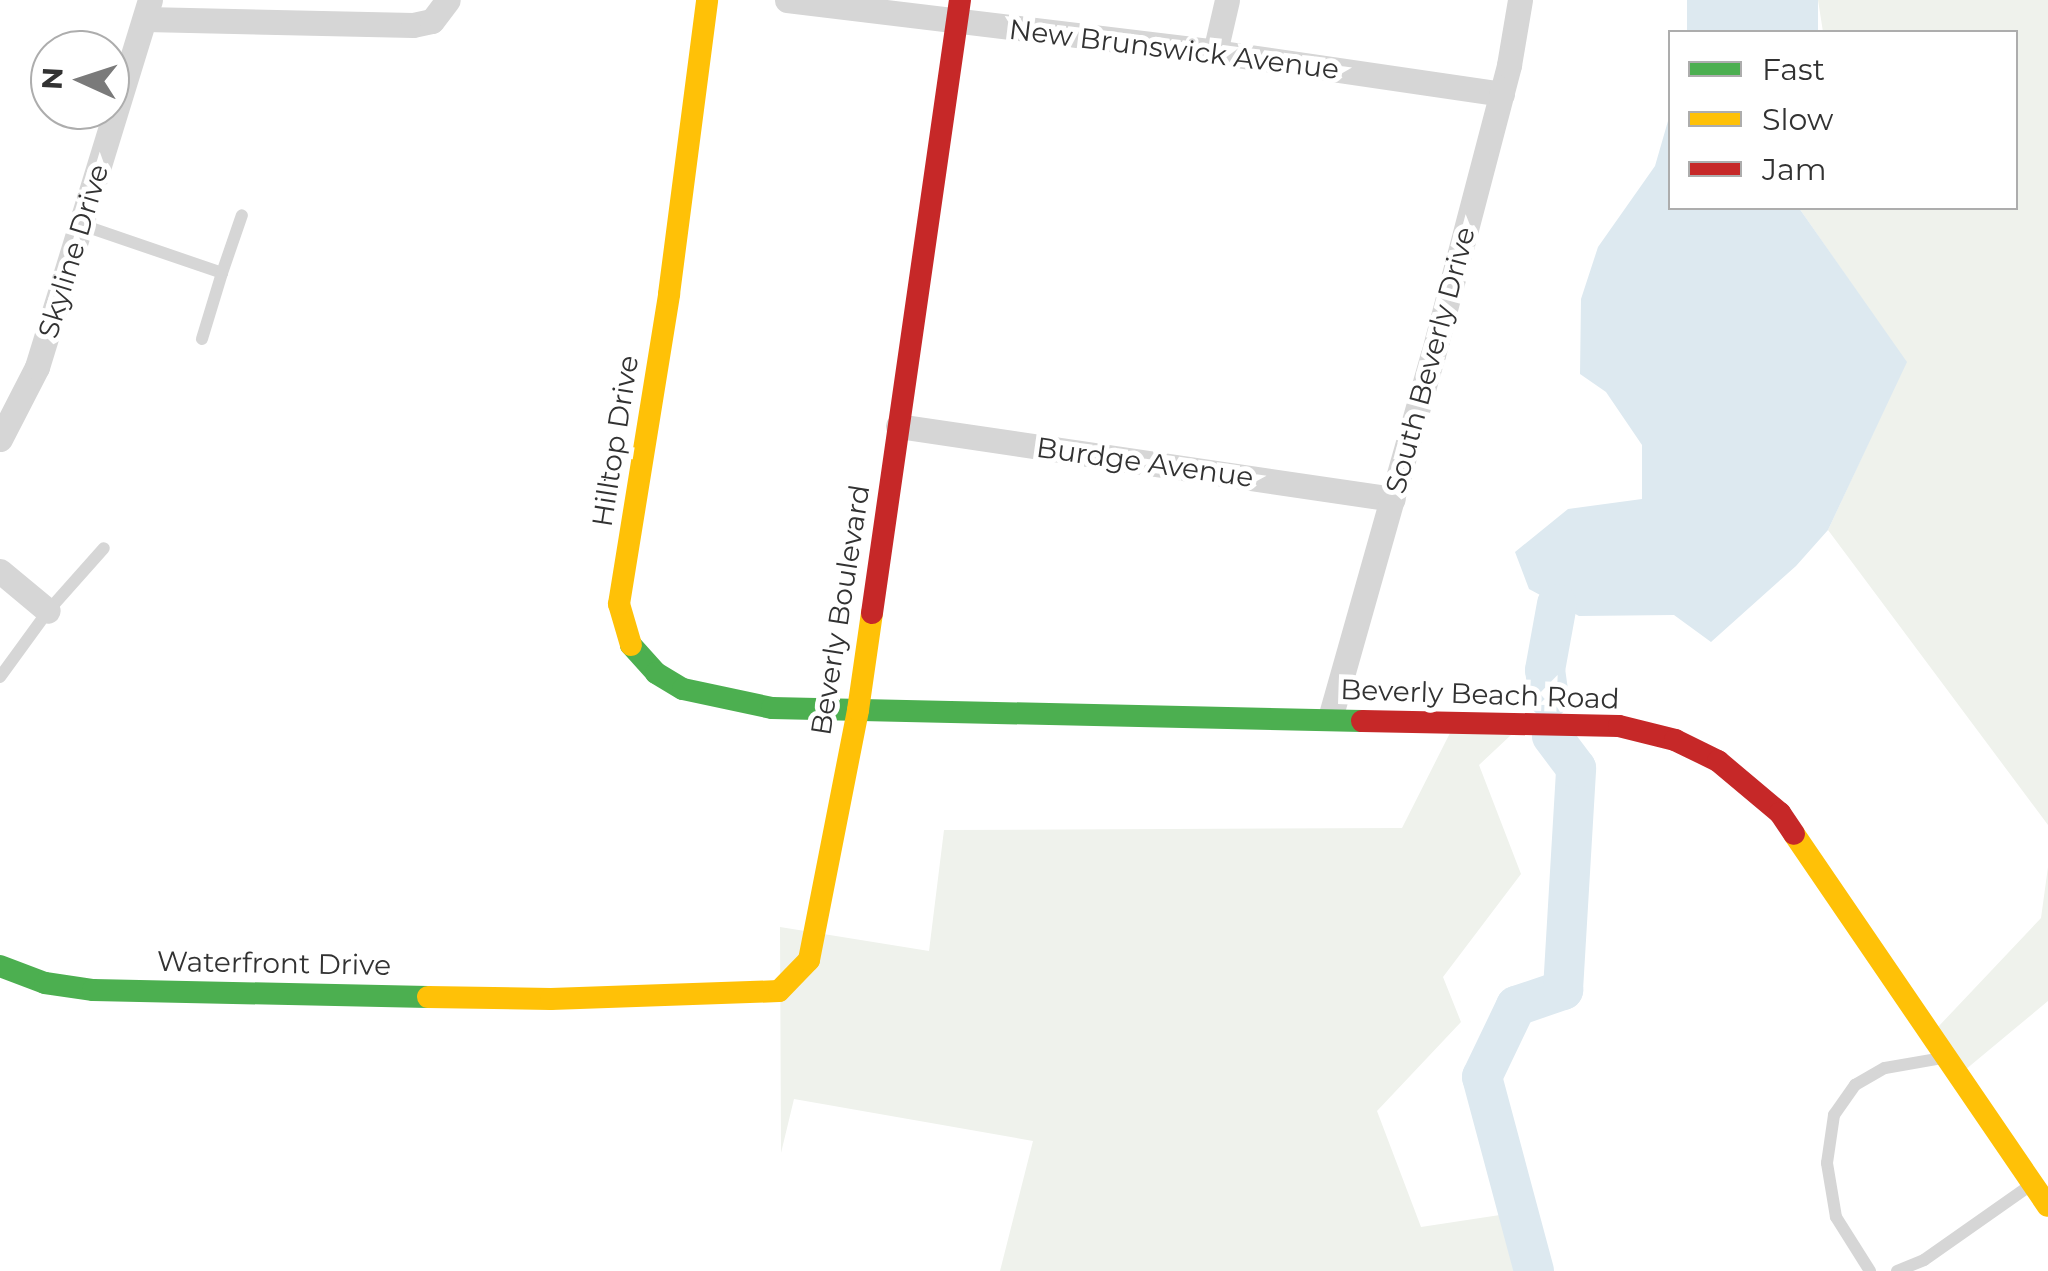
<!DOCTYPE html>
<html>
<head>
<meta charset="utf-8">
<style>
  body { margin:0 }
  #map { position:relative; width:2048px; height:1271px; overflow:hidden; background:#fff; font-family:Montserrat,sans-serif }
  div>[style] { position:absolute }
  .green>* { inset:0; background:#eff2ec }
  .water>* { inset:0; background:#dde9f0; transform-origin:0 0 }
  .river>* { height:40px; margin:-20px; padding:0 20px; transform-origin:20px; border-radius:20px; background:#dde9f0 }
  .lane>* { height:12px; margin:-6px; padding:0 6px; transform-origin:6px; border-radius:6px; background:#d6d6d6 }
  .street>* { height:25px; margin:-12.5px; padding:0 12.5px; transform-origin:12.5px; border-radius:12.5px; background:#d6d6d6 }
  .fast>* { height:22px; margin:-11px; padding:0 11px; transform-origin:11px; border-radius:11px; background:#4caf50 }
  .slow>* { height:22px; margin:-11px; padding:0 11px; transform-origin:11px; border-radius:11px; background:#ffc107 }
  .jam>* { height:22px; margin:-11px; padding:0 11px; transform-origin:11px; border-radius:11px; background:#c62828 }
  span { translate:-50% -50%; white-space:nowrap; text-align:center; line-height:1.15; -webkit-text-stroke:10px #fff; paint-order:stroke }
  .street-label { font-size:28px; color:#323232 }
  .legend { position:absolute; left:1668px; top:30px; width:350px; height:180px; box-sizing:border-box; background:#fff; border:2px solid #adadad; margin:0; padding:12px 18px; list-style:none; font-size:30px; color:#323232 }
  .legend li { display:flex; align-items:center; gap:20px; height:50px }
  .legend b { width:50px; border:2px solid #adadad }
  .north { position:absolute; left:30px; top:30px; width:100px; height:100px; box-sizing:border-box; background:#fff; border:2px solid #adadad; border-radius:50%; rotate:273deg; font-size:28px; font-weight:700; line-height:40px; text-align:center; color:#323232 }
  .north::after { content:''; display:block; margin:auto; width:35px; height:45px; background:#7a7a7a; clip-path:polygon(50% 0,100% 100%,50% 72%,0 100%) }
</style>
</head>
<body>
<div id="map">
  <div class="green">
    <i style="clip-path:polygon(1818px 0,2048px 0,2048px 825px,1828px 530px,1906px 362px,1799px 208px,2016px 208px,2016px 32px,1823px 32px)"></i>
    <i style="clip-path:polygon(1450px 733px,1511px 735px,1479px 765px,1521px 874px,1443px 977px,1461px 1022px,1377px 1111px,1421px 1227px,1513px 1213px,1526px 1271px,1000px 1271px,1033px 1141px,794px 1099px,781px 1153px,780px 927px,929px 951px,944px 830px,1402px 828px)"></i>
    <i style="clip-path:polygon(2048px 867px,2048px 1001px,1965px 1070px,1938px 1027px,2041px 918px)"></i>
  </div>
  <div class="water">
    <i style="left:1687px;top:0;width:131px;height:32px"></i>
    <i style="clip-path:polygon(1670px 114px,1670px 208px,1799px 208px,1907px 362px,1828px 530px,1796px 566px,1711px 642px,1674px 615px,1579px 616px,1529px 589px,1515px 552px,1568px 509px,1642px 499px,1642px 445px,1606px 392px,1580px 374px,1581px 299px,1598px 247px,1655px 166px)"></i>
  </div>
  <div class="river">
    <i style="left:1549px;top:698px;width:28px;rotate:-98deg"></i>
    <i style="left:1545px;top:670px;width:67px;rotate:-79.7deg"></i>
    <i style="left:1534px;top:1271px;width:201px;rotate:-105deg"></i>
    <i style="left:1482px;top:1077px;width:79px;rotate:-64.4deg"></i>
    <i style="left:1516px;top:1006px;width:50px;rotate:-18.8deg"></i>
    <i style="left:1563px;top:990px;width:222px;rotate:-86.6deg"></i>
    <i style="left:1576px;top:768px;width:40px;rotate:-127deg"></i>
  </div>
  <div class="lane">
    <i style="left:82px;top:225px;width:148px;rotate:18.9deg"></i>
    <i style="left:222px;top:273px;width:69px;rotate:106.9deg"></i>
    <i style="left:222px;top:273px;width:61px;rotate:-71deg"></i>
    <i style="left:0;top:677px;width:82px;rotate:-54deg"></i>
    <i style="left:48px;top:611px;width:84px;rotate:-48.4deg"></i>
    <i style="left:1870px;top:1271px;width:64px;rotate:-122.2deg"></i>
    <i style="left:1836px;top:1217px;width:55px;rotate:-99.5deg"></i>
    <i style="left:1827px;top:1163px;width:49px;rotate:-81.7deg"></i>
    <i style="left:1834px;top:1115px;width:37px;rotate:-55deg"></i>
    <i style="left:1855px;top:1085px;width:34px;rotate:-30deg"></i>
    <i style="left:1885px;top:1068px;width:59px;rotate:-9.8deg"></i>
    <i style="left:1897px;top:1271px;width:29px;rotate:-22deg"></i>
    <i style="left:1924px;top:1260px;width:127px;rotate:-35.1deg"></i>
  </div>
  <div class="street">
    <i style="left:787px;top:0;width:431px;rotate:6.9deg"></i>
    <i style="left:1215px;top:52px;width:290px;rotate:8.3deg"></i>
    <i style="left:145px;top:19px;width:268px;rotate:1.3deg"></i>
    <i style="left:413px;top:25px;width:19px;rotate:-12deg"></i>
    <i style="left:432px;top:21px;width:26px;rotate:-53deg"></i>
    <i style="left:1215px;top:52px;width:53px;rotate:-77deg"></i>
    <i style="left:898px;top:426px;width:500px;rotate:8.39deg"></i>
    <i style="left:0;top:439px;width:81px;rotate:-62.8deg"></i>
    <i style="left:37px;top:367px;width:384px;rotate:-72.9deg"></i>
    <i style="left:0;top:571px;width:62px;rotate:39.8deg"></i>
    <i style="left:1330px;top:718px;width:377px;rotate:-74.2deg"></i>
    <i style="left:1433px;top:355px;width:300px;rotate:-75.3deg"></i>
    <i style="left:1509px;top:65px;width:66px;rotate:-80.4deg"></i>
  </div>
  <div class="fast">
    <i style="left:631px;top:645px;width:38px;rotate:48deg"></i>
    <i style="left:656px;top:673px;width:31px;rotate:31deg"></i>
    <i style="left:683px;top:689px;width:91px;rotate:12.1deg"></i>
    <i style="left:772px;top:708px;width:590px;rotate:1.26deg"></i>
    <i style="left:0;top:966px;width:48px;rotate:20.7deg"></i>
    <i style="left:45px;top:983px;width:49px;rotate:8.3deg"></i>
    <i style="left:93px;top:990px;width:335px;rotate:1.2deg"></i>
  </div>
  <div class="slow">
    <i style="left:631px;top:645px;width:43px;rotate:-106.3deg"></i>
    <i style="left:619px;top:604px;width:314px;rotate:-80.8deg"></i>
    <i style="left:669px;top:294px;width:296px;rotate:-82.6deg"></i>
    <i style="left:1794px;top:834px;width:450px;rotate:55.7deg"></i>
    <i style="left:428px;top:997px;width:123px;rotate:0.9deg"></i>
    <i style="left:551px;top:999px;width:228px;rotate:-2deg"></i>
    <i style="left:779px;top:991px;width:43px;rotate:-45.9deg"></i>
    <i style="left:809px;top:960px;width:255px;rotate:-78.9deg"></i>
    <i style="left:858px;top:710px;width:98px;rotate:-81.8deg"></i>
  </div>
  <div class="jam">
    <i style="left:872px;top:613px;width:619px;rotate:-81.83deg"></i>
    <i style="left:1362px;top:721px;width:257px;rotate:1.1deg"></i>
    <i style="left:1619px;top:726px;width:58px;rotate:14deg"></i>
    <i style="left:1675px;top:740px;width:48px;rotate:26deg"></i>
    <i style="left:1718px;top:761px;width:81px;rotate:40deg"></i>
    <i style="left:1780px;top:813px;width:25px;rotate:56deg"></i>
  </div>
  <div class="street-label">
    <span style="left:1174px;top:49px;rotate:7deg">New Brunswick Avenue</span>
    <span style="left:73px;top:251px;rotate:-73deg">Skyline Drive</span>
    <span style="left:1430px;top:360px;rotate:-75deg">South Beverly Drive</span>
    <span style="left:615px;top:441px;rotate:-81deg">Hilltop Drive</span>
    <span style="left:1145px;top:462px;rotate:8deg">Burdge Avenue</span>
    <span style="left:840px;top:610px;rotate:-81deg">Beverly Boulevard</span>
    <span style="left:1480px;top:694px;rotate:2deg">Beverly Beach Road</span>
    <span style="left:274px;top:963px;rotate:1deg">Waterfront Drive</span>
  </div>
  <ul class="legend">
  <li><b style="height:12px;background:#4caf50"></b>Fast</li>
  <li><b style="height:12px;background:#ffc107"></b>Slow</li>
  <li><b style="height:12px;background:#c62828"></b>Jam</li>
  </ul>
  <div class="north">N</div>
</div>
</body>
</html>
